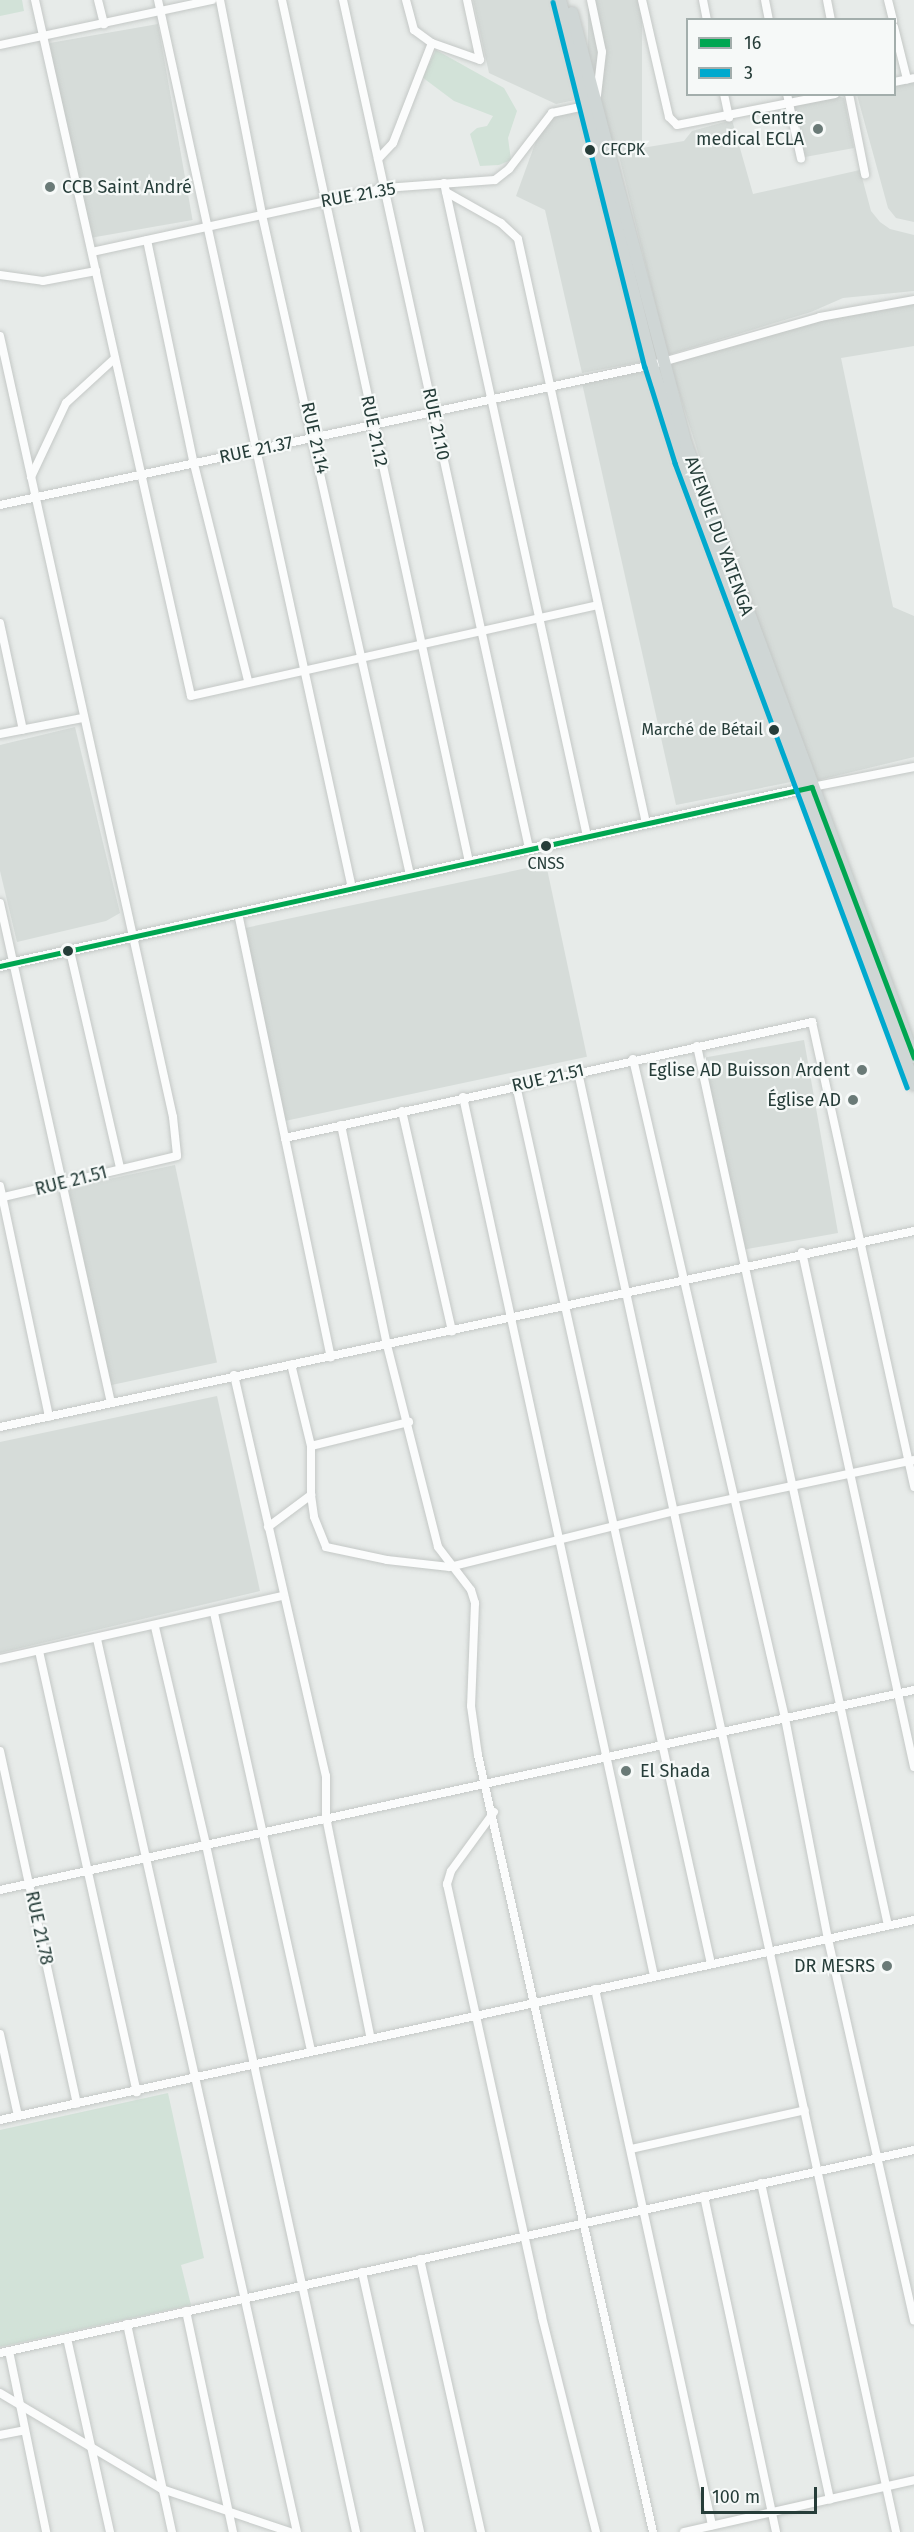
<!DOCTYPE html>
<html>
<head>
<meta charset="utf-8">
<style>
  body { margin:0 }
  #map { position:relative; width:914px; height:2532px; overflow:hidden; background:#e7ebe9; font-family:"Fira Sans",sans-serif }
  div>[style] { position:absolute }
  .built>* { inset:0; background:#d6dcd9; transform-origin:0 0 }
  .green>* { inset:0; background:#d2e2d8 }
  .roads { filter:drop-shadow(0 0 2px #c4c8c6) drop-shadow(0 0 2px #c4c8c6) }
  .street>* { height:8px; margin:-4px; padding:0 4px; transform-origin:4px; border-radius:4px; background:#fbfcfc }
  .secondary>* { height:10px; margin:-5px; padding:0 5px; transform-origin:5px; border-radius:5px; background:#fbfcfc }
  .primary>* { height:12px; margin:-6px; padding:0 6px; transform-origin:6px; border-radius:6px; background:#cfd6d5 }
  .bus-1>* { height:4.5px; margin:-2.25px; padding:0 2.25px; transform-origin:2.25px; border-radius:2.25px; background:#00a651 }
  .bus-2>* { height:4.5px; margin:-2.25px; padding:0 2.25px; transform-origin:2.25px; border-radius:2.25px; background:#00a9ce }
  .dots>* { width:16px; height:16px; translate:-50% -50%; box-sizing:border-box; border:3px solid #f6f9f8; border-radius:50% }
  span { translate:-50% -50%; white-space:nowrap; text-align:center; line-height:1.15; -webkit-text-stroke:4.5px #f6f9f8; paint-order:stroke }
  .bus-label { font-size:16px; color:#263d39 }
  .left { translate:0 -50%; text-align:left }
  .right { translate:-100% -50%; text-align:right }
  .poi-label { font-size:18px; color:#263d39 }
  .street-label { font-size:18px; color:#263d39 }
  .legend { position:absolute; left:686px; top:18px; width:210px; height:78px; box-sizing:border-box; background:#f6f9f8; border:2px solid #a3aeac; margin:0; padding:8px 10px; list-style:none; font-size:18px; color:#263d39 }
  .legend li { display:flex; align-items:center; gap:12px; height:30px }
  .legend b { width:30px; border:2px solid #a3aeac }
  .scale { position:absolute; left:701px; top:2487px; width:116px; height:27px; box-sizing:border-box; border:3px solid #263d39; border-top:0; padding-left:8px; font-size:18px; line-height:21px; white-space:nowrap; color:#263d39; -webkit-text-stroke:4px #f6f9f8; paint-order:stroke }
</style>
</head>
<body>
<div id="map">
  <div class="built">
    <i style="clip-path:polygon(473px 0,552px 0,575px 100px,556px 104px,489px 73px)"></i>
    <i style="left:588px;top:0;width:54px;height:152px"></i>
    <i style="left:158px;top:24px;width:199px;height:110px;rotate:80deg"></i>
    <i style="clip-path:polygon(914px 82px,914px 222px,896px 218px,888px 208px,857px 95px,894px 94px,895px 86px)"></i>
    <i style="clip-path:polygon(838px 96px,844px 98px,854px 148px,805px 157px,793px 106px)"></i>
    <i style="clip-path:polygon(579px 111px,647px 361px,582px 373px,545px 210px,516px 196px,540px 130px,553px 114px)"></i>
    <i style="clip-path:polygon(732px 120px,753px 194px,860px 170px,871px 211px,880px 222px,890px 229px,914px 235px,914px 291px,843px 298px,811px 312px,668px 355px,618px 152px,684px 141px,692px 131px)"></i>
    <i style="clip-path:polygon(914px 300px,914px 346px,841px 358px,893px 607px,914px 616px,914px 757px,815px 781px,716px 509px,670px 364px,857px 306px)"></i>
    <i style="clip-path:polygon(649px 368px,796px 781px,676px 805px,582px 383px)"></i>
    <i style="clip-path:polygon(75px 727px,120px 913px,106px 921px,17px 942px,0 871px,0 745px)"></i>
    <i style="left:546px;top:864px;width:197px;height:310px;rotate:78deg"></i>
    <i style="left:804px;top:1040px;width:196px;height:102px;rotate:80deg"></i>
    <i style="left:175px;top:1165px;width:202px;height:109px;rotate:78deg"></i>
    <i style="clip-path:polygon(217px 1396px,260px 1591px,0 1653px,0 1442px)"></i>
  </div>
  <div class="green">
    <i style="clip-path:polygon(0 0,22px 0,24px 11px,0 16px)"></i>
    <i style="clip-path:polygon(436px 50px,504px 88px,517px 111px,508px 138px,511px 160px,499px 165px,480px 166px,470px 134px,477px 128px,487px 126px,493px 116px,454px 101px,422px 77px)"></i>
    <i style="clip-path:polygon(168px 2093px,204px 2258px,181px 2265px,191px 2305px,0 2347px,0 2130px)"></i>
  </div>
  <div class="roads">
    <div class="street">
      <i style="left:35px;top:0;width:713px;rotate:77.37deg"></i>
      <i style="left:191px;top:696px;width:416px;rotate:-12.6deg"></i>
      <i style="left:98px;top:0;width:25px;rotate:76deg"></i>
      <i style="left:158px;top:0;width:909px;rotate:77.68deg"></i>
      <i style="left:220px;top:0;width:219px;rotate:78.9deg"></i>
      <i style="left:262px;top:215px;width:676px;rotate:77.36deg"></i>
      <i style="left:282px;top:0;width:882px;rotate:77.76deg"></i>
      <i style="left:343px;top:0;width:868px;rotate:77.63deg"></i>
      <i style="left:406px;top:0;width:31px;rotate:75deg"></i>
      <i style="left:414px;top:30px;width:22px;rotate:36deg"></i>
      <i style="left:432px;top:43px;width:51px;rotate:19.5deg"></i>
      <i style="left:467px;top:0;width:61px;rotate:77.8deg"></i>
      <i style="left:591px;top:0;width:53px;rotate:78.1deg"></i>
      <i style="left:602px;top:52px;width:43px;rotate:96.6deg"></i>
      <i style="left:642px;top:0;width:120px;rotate:77deg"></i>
      <i style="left:669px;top:117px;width:11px;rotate:45deg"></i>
      <i style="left:677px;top:125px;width:161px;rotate:-11.1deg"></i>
      <i style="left:703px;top:0;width:20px;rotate:79deg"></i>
      <i style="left:765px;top:0;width:20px;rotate:79deg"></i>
      <i style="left:827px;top:0;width:20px;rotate:79deg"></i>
      <i style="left:888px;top:0;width:21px;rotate:76deg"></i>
      <i style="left:894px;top:27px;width:54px;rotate:76deg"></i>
      <i style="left:0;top:45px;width:217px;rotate:-12deg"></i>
      <i style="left:894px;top:82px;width:20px;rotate:-11deg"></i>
      <i style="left:724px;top:94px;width:24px;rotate:78deg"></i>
      <i style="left:787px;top:94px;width:66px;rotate:77.8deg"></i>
      <i style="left:849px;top:94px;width:82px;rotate:78.7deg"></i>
      <i style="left:378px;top:159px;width:22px;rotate:-47deg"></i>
      <i style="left:393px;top:143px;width:107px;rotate:-68.7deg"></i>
      <i style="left:444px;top:183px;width:668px;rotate:77.65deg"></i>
      <i style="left:446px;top:192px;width:63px;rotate:29.4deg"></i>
      <i style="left:501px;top:223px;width:23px;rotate:43deg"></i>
      <i style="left:518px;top:239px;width:598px;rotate:77.64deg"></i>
      <i style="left:147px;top:240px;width:229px;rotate:78.2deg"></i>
      <i style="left:194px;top:464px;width:224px;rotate:76deg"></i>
      <i style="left:92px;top:252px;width:300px;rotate:-12.3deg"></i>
      <i style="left:385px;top:188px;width:110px;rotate:-4.2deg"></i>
      <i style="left:495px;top:180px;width:18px;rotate:-38deg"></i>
      <i style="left:509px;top:169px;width:71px;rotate:-52.5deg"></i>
      <i style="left:552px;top:113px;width:39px;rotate:-12deg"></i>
      <i style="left:0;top:275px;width:43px;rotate:7.9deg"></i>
      <i style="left:43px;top:281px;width:54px;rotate:-10.7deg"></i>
      <i style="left:0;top:336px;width:800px;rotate:77.51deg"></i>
      <i style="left:173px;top:1117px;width:39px;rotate:84deg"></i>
      <i style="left:177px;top:1156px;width:182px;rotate:166.7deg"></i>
      <i style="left:31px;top:477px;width:82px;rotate:-64.7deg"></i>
      <i style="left:66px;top:403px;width:65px;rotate:-42.5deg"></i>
      <i style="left:0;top:505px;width:667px;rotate:-12.12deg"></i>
      <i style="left:652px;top:365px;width:175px;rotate:-15.9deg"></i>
      <i style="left:820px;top:317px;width:96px;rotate:-10.3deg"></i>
      <i style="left:0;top:623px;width:109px;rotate:77.9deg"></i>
      <i style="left:0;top:734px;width:84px;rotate:-11deg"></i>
      <i style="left:812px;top:787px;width:104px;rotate:-11.1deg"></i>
      <i style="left:0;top:903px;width:512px;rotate:77.48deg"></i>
      <i style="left:238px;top:913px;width:454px;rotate:78.2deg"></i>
      <i style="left:70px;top:951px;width:223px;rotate:77deg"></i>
      <i style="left:697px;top:1046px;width:900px;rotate:77.75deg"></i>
      <i style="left:633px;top:1059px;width:676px;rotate:77.01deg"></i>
      <i style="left:785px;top:1718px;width:225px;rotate:79deg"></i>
      <i style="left:828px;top:1939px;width:391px;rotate:77.3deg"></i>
      <i style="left:578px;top:1072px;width:1494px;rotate:77.71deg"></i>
      <i style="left:516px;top:1085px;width:900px;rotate:77.49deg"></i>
      <i style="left:463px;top:1097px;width:900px;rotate:77.74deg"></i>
      <i style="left:402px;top:1111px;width:226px;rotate:77.2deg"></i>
      <i style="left:341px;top:1125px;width:225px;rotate:78.2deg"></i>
      <i style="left:387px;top:1345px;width:208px;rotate:75.8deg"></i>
      <i style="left:438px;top:1547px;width:54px;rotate:52.5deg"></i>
      <i style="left:471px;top:1590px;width:14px;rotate:73deg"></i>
      <i style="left:475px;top:1603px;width:103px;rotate:92.2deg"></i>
      <i style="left:471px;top:1706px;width:49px;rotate:81.9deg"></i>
      <i style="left:478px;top:1755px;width:796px;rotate:77.31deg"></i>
      <i style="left:285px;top:1138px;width:540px;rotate:-12.41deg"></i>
      <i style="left:812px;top:1022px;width:476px;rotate:77.6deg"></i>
      <i style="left:0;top:1186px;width:236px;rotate:78deg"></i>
      <i style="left:802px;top:1252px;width:527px;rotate:77.73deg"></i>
      <i style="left:234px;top:1375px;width:411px;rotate:77.1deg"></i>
      <i style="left:326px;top:1776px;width:41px;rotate:90deg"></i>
      <i style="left:326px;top:1817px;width:223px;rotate:78.6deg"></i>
      <i style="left:0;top:1427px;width:935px;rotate:-12.1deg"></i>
      <i style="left:311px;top:1446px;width:101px;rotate:-13.8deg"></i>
      <i style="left:311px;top:1495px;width:22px;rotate:82deg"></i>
      <i style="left:314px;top:1517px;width:32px;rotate:68deg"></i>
      <i style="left:326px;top:1547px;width:62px;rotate:12deg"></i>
      <i style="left:387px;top:1560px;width:63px;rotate:6.3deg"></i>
      <i style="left:450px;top:1567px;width:231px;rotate:-14deg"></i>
      <i style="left:674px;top:1511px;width:245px;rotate:-12deg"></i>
      <i style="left:268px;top:1527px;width:54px;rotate:-36.7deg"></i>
      <i style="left:311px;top:1495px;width:49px;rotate:-90deg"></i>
      <i style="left:311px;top:1446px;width:84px;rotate:-103.7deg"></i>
      <i style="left:214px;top:1613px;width:449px;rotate:77.5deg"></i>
      <i style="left:155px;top:1627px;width:224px;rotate:76.8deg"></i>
      <i style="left:206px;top:1845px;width:703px;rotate:77.68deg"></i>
      <i style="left:97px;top:1639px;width:915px;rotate:77.38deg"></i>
      <i style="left:39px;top:1651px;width:452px;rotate:77.5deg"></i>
      <i style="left:0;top:1659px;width:290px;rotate:-12.6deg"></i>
      <i style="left:0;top:1751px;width:361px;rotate:77.7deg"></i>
      <i style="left:494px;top:1812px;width:73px;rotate:126.1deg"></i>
      <i style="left:451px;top:1871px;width:14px;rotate:107deg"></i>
      <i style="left:447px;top:1884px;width:443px;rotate:77.6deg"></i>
      <i style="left:542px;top:2317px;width:222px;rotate:75.9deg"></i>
      <i style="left:0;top:1890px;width:936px;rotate:-12.34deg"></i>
      <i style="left:595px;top:1989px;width:549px;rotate:77.69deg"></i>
      <i style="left:0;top:2034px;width:84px;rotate:77.6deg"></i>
      <i style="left:0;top:2120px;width:936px;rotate:-12.34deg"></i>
      <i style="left:631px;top:2149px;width:178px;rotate:-12.6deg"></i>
      <i style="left:761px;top:2183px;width:324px;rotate:77.7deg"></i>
      <i style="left:704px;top:2196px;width:344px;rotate:77.9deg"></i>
      <i style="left:420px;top:2259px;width:280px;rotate:77.4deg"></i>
      <i style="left:362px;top:2272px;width:266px;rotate:77.4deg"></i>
      <i style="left:186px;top:2311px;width:226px;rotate:78deg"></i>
      <i style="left:127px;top:2324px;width:213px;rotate:77.8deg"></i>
      <i style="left:67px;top:2338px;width:199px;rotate:77.5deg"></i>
      <i style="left:9px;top:2351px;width:185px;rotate:78.4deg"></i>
      <i style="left:0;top:2353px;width:936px;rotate:-12.52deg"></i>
      <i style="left:0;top:2393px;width:188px;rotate:30.7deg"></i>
      <i style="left:162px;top:2489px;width:135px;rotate:18.6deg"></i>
      <i style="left:0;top:2435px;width:25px;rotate:-11deg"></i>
      <i style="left:684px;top:2532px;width:236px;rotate:-12.7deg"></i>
    </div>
    <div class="secondary">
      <i style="left:0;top:966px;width:831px;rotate:-12.43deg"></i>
    </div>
    <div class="primary">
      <i style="left:560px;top:0;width:376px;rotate:75.9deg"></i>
      <i style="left:652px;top:365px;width:101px;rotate:72.6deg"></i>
      <i style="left:682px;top:461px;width:665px;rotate:69.58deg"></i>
      <i style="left:572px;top:13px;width:446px;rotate:75.2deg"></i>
      <i style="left:686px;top:444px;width:654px;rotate:69.6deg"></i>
    </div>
  </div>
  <div class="bus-1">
    <i style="left:0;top:966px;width:831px;rotate:-12.43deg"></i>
    <i style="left:812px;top:787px;width:289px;rotate:69.3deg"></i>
  </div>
  <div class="bus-2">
    <i style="left:553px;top:2px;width:376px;rotate:75.9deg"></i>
    <i style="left:645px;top:367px;width:101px;rotate:72.6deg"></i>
    <i style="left:675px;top:463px;width:666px;rotate:69.61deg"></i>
  </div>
  <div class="dots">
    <i style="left:818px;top:129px;background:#6a7a77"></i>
    <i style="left:590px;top:150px;background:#263d39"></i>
    <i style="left:50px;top:187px;background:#6a7a77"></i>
    <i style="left:774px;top:730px;background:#263d39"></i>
    <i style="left:546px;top:846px;background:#263d39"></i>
    <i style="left:68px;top:951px;background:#263d39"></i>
    <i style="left:862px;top:1070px;background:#6a7a77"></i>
    <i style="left:853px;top:1100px;background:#6a7a77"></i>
    <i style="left:626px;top:1771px;background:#6a7a77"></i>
    <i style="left:887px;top:1966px;background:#6a7a77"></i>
  </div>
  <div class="bus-label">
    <span class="left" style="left:601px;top:150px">CFCPK</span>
    <span class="right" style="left:763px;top:730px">Marché de Bétail</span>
    <span style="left:546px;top:864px">CNSS</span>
  </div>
  <div class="poi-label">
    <span class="right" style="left:804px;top:129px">Centre<br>medical ECLA</span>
    <span class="left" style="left:62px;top:187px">CCB Saint André</span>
    <span class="right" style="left:850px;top:1070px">Eglise AD Buisson Ardent</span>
    <span class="right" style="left:841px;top:1100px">Église AD</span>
    <span class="left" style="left:640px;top:1771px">El Shada</span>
    <span class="right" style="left:875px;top:1966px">DR MESRS</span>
  </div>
  <div class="street-label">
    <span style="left:358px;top:195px;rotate:-10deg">RUE 21.35</span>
    <span style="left:436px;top:424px;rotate:78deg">RUE 21.10</span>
    <span style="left:374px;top:431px;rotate:78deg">RUE 21.12</span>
    <span style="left:315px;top:438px;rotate:77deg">RUE 21.14</span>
    <span style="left:256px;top:450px;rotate:-12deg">RUE 21.37</span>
    <span style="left:719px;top:536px;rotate:70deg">AVENUE DU YATENGA</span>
    <span style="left:548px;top:1078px;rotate:-13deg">RUE 21.51</span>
    <span style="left:71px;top:1181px;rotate:-14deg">RUE 21.51</span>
    <span style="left:39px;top:1928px;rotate:78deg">RUE 21.78</span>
  </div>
  <ul class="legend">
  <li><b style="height:8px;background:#00a651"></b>16</li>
  <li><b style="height:8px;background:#00a9ce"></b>3</li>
  </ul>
  <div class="scale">100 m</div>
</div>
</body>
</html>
